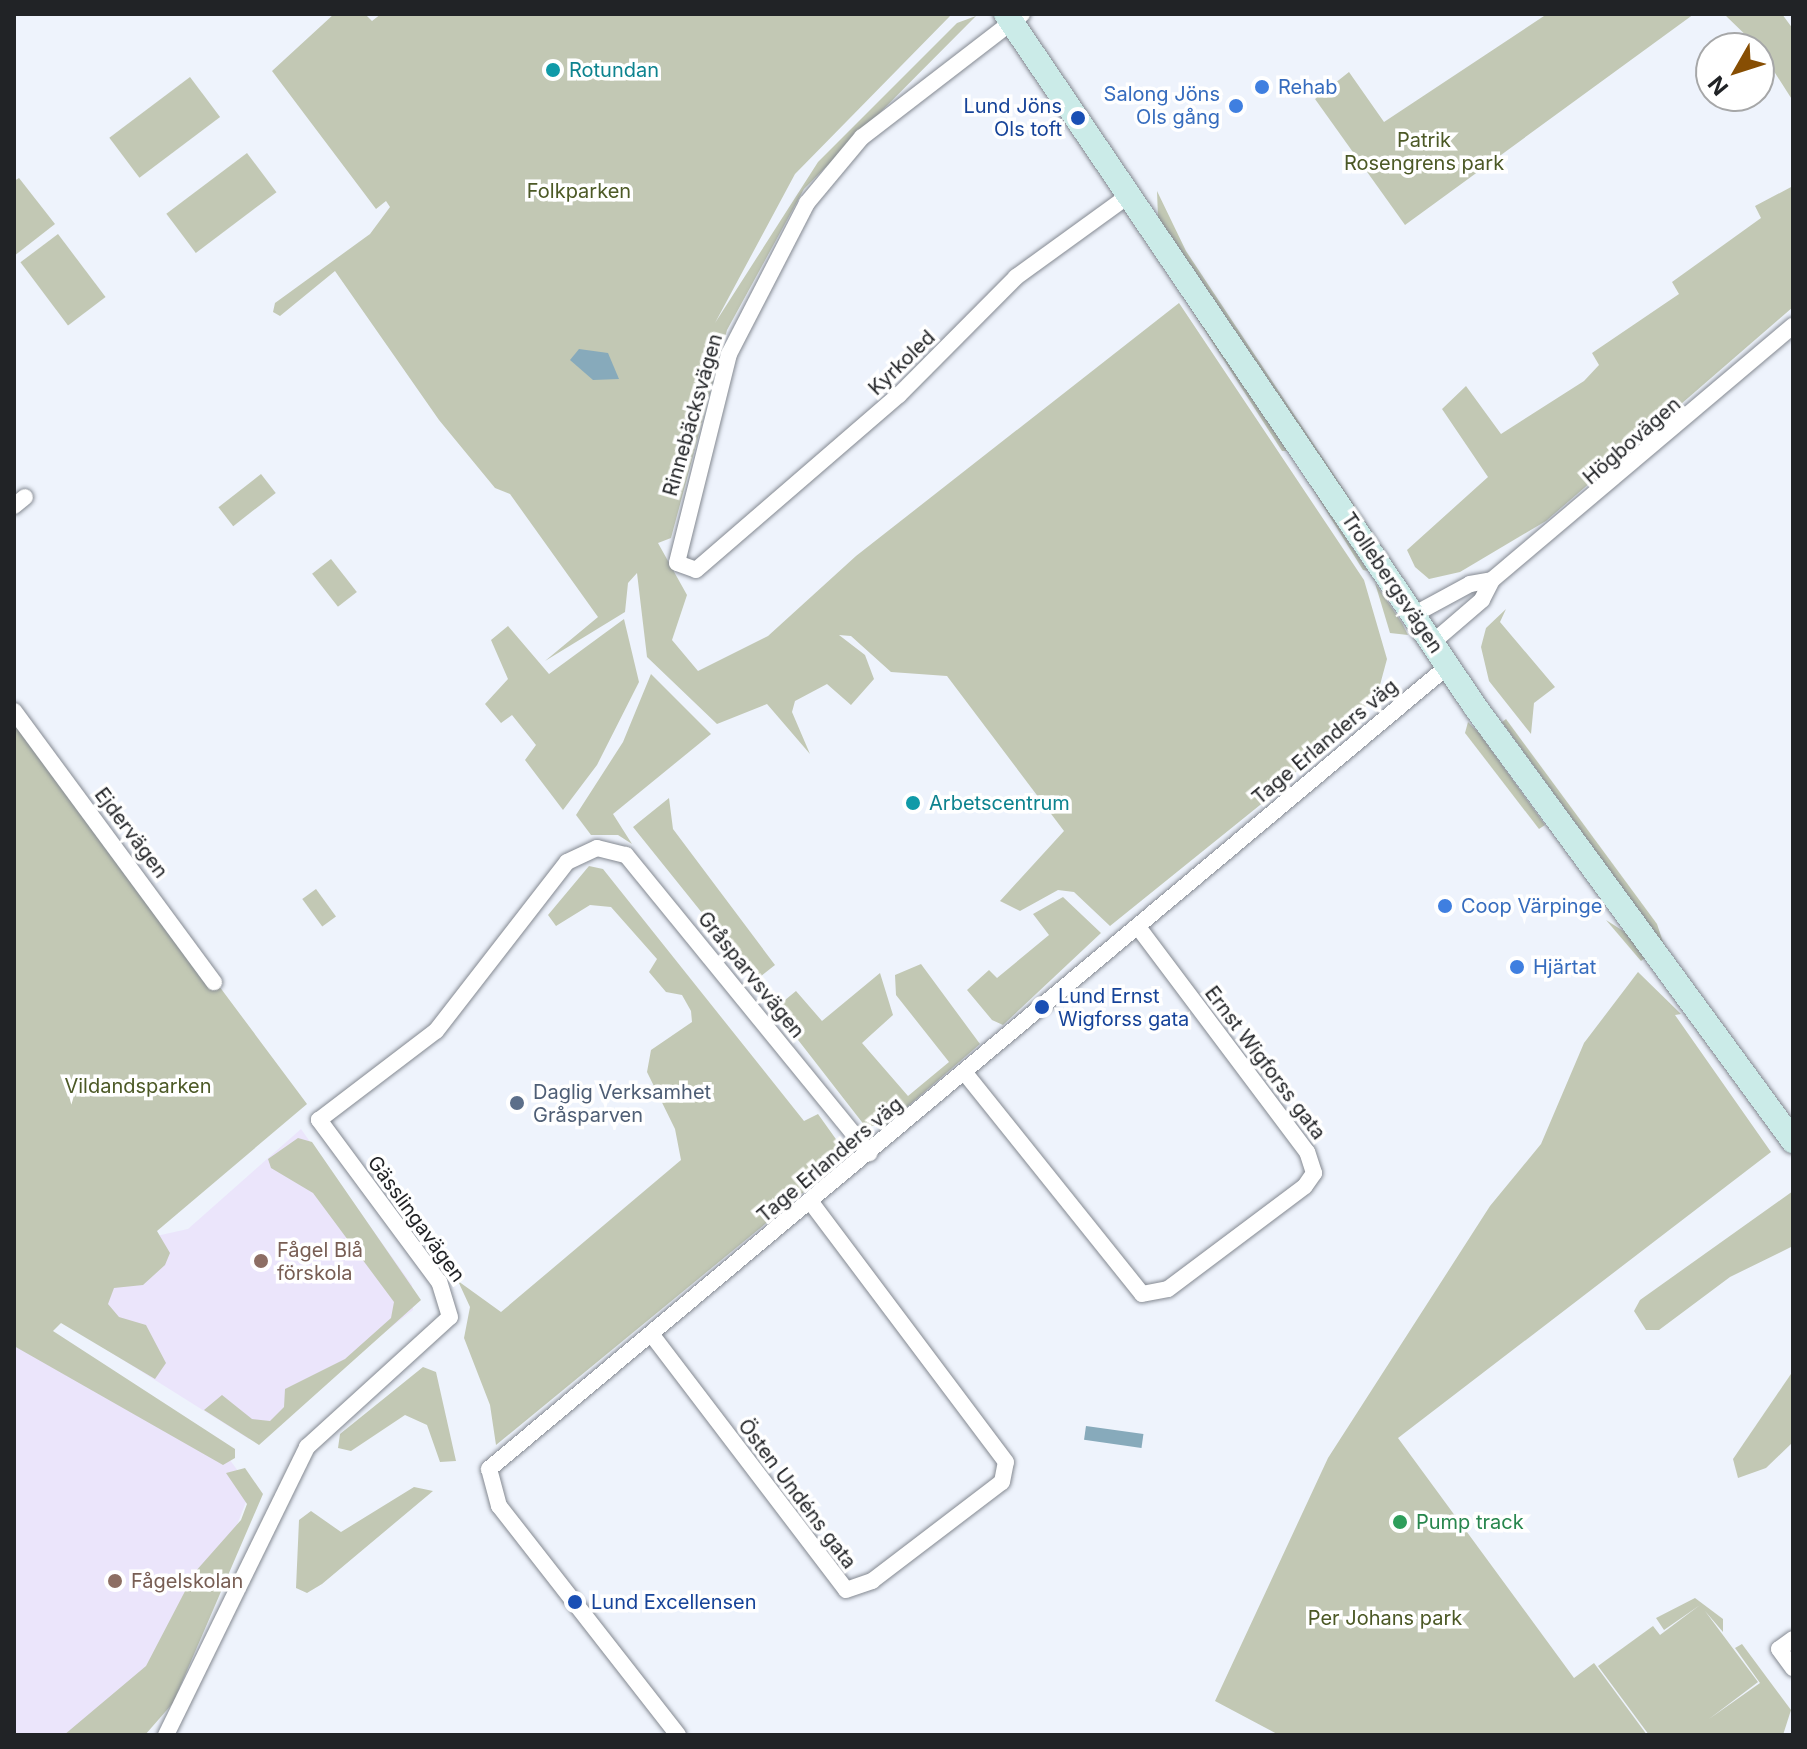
<!DOCTYPE html>
<html>
<head>
<meta charset="utf-8">
<style>
  body { margin:0 }
  #map { position:relative; width:1807px; height:1749px; overflow:hidden; background:#eef3fc; font-family:Inter,sans-serif }
  div>[style] { position:absolute }
  .education>* { inset:0; background:#ebe5fb }
  .green>* { inset:0; background:#c2c8b4; transform-origin:0 0 }
  .water>* { inset:0; background:#87aabb; transform-origin:0 0 }
  .roads { filter:drop-shadow(0 0 2px #848991) drop-shadow(0 0 2px #848991) }
  .street>* { height:16px; margin:-8px; padding:0 8px; transform-origin:8px; border-radius:8px; background:#fff }
  .secondary>* { height:24px; margin:-12px; padding:0 12px; transform-origin:12px; border-radius:12px; background:#cbebe8 }
  .dots>* { width:22px; height:22px; translate:-50% -50%; box-sizing:border-box; border:4px solid #fff; border-radius:50% }
  span { translate:-50% -50%; white-space:nowrap; text-align:center; line-height:1.15; -webkit-text-stroke:7px #fff; paint-order:stroke }
  .culture-label { font-size:20px; color:#0d838f }
  .left { translate:0 -50%; text-align:left }
  .shop-label { font-size:20px; color:#366cbe }
  .right { translate:-100% -50%; text-align:right }
  .transit-label { font-size:20px; color:#164399 }
  .park-label { font-size:20px; color:#4c5926 }
  .street-label { font-size:20px; color:#212326 }
  .service-label { font-size:20px; color:#4e5e75 }
  .education-label { font-size:20px; color:#785e54 }
  .leisure-label { font-size:20px; color:#27864d }
  .frame { position:absolute; inset:0; border:16px solid #212326; pointer-events:none }
  .north { position:absolute; left:1695px; top:32px; width:80px; height:80px; box-sizing:border-box; background:#fff; border:2px solid #a6a7a8; border-radius:50%; rotate:231deg; font-size:22px; font-weight:700; line-height:32px; text-align:center; color:#212326 }
  .north::after { content:''; display:block; margin:auto; width:28px; height:36px; background:#874e03; clip-path:polygon(50% 0,100% 100%,50% 72%,0 100%) }
</style>
</head>
<body>
<div id="map">
  <div class="education">
    <i style="clip-path:polygon(301px 1129px,412px 1285px,413px 1310px,249px 1439px,64px 1323px,152px 1237px,188px 1229px)"></i>
    <i style="clip-path:polygon(14px 1330px,222px 1449px,251px 1489px,180px 1672px,141px 1735px,14px 1735px)"></i>
  </div>
  <div class="green">
    <i style="clip-path:polygon(334px 14px,365px 14px,372px 21px,381px 14px,952px 14px,795px 174px,715px 323px,818px 162px,957px 23px,976px 16px,804px 189px,727px 330px,671px 538px,658px 543px,687px 595px,672px 640px,698px 671px,768px 636px,856px 556px,1179px 303px,1364px 580px,1387px 659px,1377px 696px,1265px 801px,1110px 926px,1074px 892px,1058px 890px,1020px 911px,1000px 901px,1064px 831px,947px 676px,891px 672px,851px 636px,839px 635px,865px 655px,874px 679px,851px 705px,827px 684px,795px 701px,792px 712px,810px 754px,767px 704px,717px 724px,647px 657px,637px 573px,628px 583px,625px 612px,545px 661px,598px 617px,510px 494px,495px 488px,439px 420px,335px 271px,280px 316px,273px 312px,275px 303px,370px 234px,390px 207px,386px 201px,376px 209px,272px 71px)"></i>
    <i style="clip-path:polygon(1547px 14px,1694px 14px,1405px 225px,1315px 99px,1349px 72px,1384px 122px)"></i>
    <i style="clip-path:polygon(1724px 14px,1782px 14px,1793px 29px,1793px 101px,1759px 48px)"></i>
    <i style="left:190px;top:77px;width:50px;height:101px;rotate:53deg"></i>
    <i style="left:247px;top:153px;width:49px;height:101px;rotate:53deg"></i>
    <i style="clip-path:polygon(19px 178px,55px 224px,14px 256px,14px 181px)"></i>
    <i style="clip-path:polygon(1793px 186px,1793px 307px,1546px 521px,1460px 572px,1429px 579px,1415px 567px,1407px 550px,1488px 477px,1442px 409px,1466px 386px,1501px 434px,1584px 381px,1599px 365px,1592px 353px,1679px 294px,1672px 282px,1761px 218px,1755px 206px)"></i>
    <i style="clip-path:polygon(1157px 191px,1186px 251px,1389px 558px,1158px 217px)"></i>
    <i style="clip-path:polygon(1129px 212px,1288px 451px,1282px 451px)"></i>
    <i style="left:58px;top:234px;width:79px;height:47px;rotate:53deg"></i>
    <i style="left:261px;top:474px;width:24px;height:54px;rotate:52deg"></i>
    <i style="clip-path:polygon(1304px 475px,1368px 571px,1363px 570px)"></i>
    <i style="left:331px;top:559px;width:42px;height:24px;rotate:52deg"></i>
    <i style="clip-path:polygon(1375px 583px,1402px 623px,1408px 635px,1390px 633px)"></i>
    <i style="clip-path:polygon(1506px 609px,1500px 622px,1555px 687px,1534px 703px,1531px 734px,1489px 681px,1481px 647px,1486px 628px)"></i>
    <i style="clip-path:polygon(624px 619px,639px 682px,597px 765px,563px 810px,525px 760px,536px 745px,512px 715px,501px 723px,485px 704px,508px 679px,491px 640px,508px 626px,549px 674px)"></i>
    <i style="clip-path:polygon(651px 674px,711px 734px,613px 814px,632px 844px,618px 835px,591px 835px,576px 815px,623px 742px)"></i>
    <i style="clip-path:polygon(14px 711px,307px 1104px,157px 1231px,170px 1253px,165px 1265px,143px 1285px,114px 1288px,108px 1304px,119px 1317px,146px 1325px,166px 1363px,155px 1379px,61px 1323px,53px 1331px,235px 1449px,235px 1458px,223px 1465px,14px 1346px)"></i>
    <i style="clip-path:polygon(1506px 719px,1657px 924px,1664px 945px,1502px 722px)"></i>
    <i style="clip-path:polygon(1468px 722px,1479px 733px,1545px 825px,1539px 829px,1465px 733px)"></i>
    <i style="clip-path:polygon(669px 798px,673px 829px,775px 965px,756px 980px,633px 827px)"></i>
    <i style="clip-path:polygon(589px 866px,603px 869px,804px 1121px,818px 1114px,848px 1156px,496px 1445px,490px 1405px,464px 1338px,470px 1307px,458px 1281px,501px 1312px,681px 1160px,675px 1129px,647px 1072px,651px 1050px,692px 1022px,691px 1011px,682px 995px,666px 992px,649px 972px,657px 959px,611px 907px,590px 905px,556px 926px,548px 915px)"></i>
    <i style="left:316px;top:889px;width:34px;height:17px;rotate:54deg"></i>
    <i style="clip-path:polygon(1063px 897px,1101px 933px,1003px 1025px,992px 1020px,967px 990px,989px 970px,997px 978px,1049px 935px,1033px 914px)"></i>
    <i style="clip-path:polygon(1606px 920px,1628px 934px,1648px 956px,1641px 961px)"></i>
    <i style="clip-path:polygon(921px 964px,980px 1044px,885px 1126px,865px 1126px,774px 1009px,796px 991px,822px 1021px,880px 973px,893px 1015px,862px 1043px,908px 1096px,949px 1062px,896px 995px,895px 975px)"></i>
    <i style="clip-path:polygon(1638px 972px,1681px 1014px,1675px 1015px,1771px 1152px,1398px 1438px,1574px 1678px,1594px 1663px,1647px 1735px,1279px 1735px,1215px 1701px,1328px 1458px,1490px 1206px,1541px 1144px,1584px 1043px)"></i>
    <i style="clip-path:polygon(298px 1138px,312px 1142px,421px 1300px,259px 1445px,204px 1410px,222px 1395px,252px 1419px,270px 1421px,284px 1407px,285px 1389px,345px 1359px,391px 1318px,394px 1302px,313px 1193px,271px 1168px,268px 1159px)"></i>
    <i style="clip-path:polygon(1793px 1191px,1793px 1246px,1730px 1277px,1659px 1330px,1646px 1330px,1634px 1311px,1640px 1300px)"></i>
    <i style="clip-path:polygon(423px 1367px,436px 1372px,456px 1461px,440px 1462px,427px 1425px,405px 1415px,351px 1451px,338px 1448px,340px 1434px)"></i>
    <i style="clip-path:polygon(1793px 1371px,1793px 1442px,1766px 1468px,1738px 1478px,1733px 1459px)"></i>
    <i style="clip-path:polygon(245px 1468px,263px 1494px,173px 1703px,145px 1735px,64px 1735px,146px 1666px,195px 1572px,241px 1520px,247px 1504px,226px 1473px)"></i>
    <i style="clip-path:polygon(414px 1487px,433px 1491px,322px 1584px,307px 1593px,296px 1588px,299px 1520px,311px 1511px,341px 1532px)"></i>
    <i style="clip-path:polygon(1695px 1598px,1723px 1619px,1723px 1632px,1705px 1611px,1758px 1682px,1709px 1719px,1760px 1683px,1735px 1648px,1742px 1644px,1791px 1710px,1783px 1735px,1649px 1735px,1598px 1666px,1653px 1626px,1660px 1635px,1700px 1605px,1664px 1630px,1656px 1618px)"></i>
  </div>
  <div class="water">
    <i style="clip-path:polygon(579px 349px,608px 353px,619px 379px,593px 380px,570px 360px)"></i>
    <i style="left:1086px;top:1426px;width:58px;height:14px;rotate:8deg"></i>
  </div>
  <div class="roads">
    <div class="street">
      <i style="left:1022px;top:14px;width:202px;rotate:142.4deg"></i>
      <i style="left:862px;top:137px;width:86px;rotate:129.8deg"></i>
      <i style="left:807px;top:203px;width:170px;rotate:117.3deg"></i>
      <i style="left:729px;top:354px;width:215px;rotate:104deg"></i>
      <i style="left:677px;top:563px;width:20px;rotate:20deg"></i>
      <i style="left:696px;top:570px;width:268px;rotate:-40.8deg"></i>
      <i style="left:899px;top:395px;width:166px;rotate:-45.2deg"></i>
      <i style="left:1016px;top:277px;width:143px;rotate:-35.9deg"></i>
      <i style="left:14px;top:506px;width:14px;rotate:-39deg"></i>
      <i style="left:1492px;top:580px;width:394px;rotate:-40.2deg"></i>
      <i style="left:1413px;top:615px;width:65px;rotate:-28.5deg"></i>
      <i style="left:1470px;top:584px;width:22px;rotate:-10deg"></i>
      <i style="left:1492px;top:580px;width:22px;rotate:117deg"></i>
      <i style="left:1482px;top:600px;width:66px;rotate:139.3deg"></i>
      <i style="left:14px;top:711px;width:337px;rotate:53.6deg"></i>
      <i style="left:965px;top:1073px;width:283px;rotate:51.3deg"></i>
      <i style="left:1142px;top:1294px;width:26px;rotate:-11deg"></i>
      <i style="left:1168px;top:1289px;width:171px;rotate:-36.9deg"></i>
      <i style="left:1305px;top:1186px;width:16px;rotate:-55deg"></i>
      <i style="left:1314px;top:1173px;width:22px;rotate:-108deg"></i>
      <i style="left:1307px;top:1152px;width:281px;rotate:-126.9deg"></i>
      <i style="left:652px;top:1335px;width:320px;rotate:52.7deg"></i>
      <i style="left:846px;top:1590px;width:28px;rotate:-19deg"></i>
      <i style="left:872px;top:1581px;width:163px;rotate:-37.3deg"></i>
      <i style="left:1002px;top:1482px;width:20px;rotate:-79deg"></i>
      <i style="left:1006px;top:1462px;width:325px;rotate:-126.9deg"></i>
      <i style="left:1793px;top:1639px;width:17px;rotate:144deg"></i>
      <i style="left:1779px;top:1649px;width:24px;rotate:54deg"></i>
      <i style="left:166px;top:1735px;width:321px;rotate:-63.9deg"></i>
      <i style="left:307px;top:1447px;width:193px;rotate:-42.3deg"></i>
      <i style="left:450px;top:1317px;width:37px;rotate:-107deg"></i>
      <i style="left:439px;top:1282px;width:202px;rotate:-126.5deg"></i>
      <i style="left:319px;top:1120px;width:147px;rotate:-37.3deg"></i>
      <i style="left:436px;top:1031px;width:214px;rotate:-52.2deg"></i>
      <i style="left:567px;top:862px;width:33px;rotate:-25deg"></i>
      <i style="left:597px;top:848px;width:30px;rotate:14deg"></i>
      <i style="left:626px;top:855px;width:385px;rotate:50.8deg"></i>
      <i style="left:678px;top:1735px;width:291px;rotate:-128deg"></i>
      <i style="left:499px;top:1506px;width:38px;rotate:-105deg"></i>
      <i style="left:489px;top:1469px;width:1251px;rotate:-39.94deg"></i>
    </div>
    <div class="secondary">
      <i style="left:1006px;top:14px;width:838px;rotate:55.89deg"></i>
      <i style="left:1476px;top:708px;width:537px;rotate:53.79deg"></i>
    </div>
  </div>
  <div class="dots">
    <i style="left:553px;top:70px;background:#0f9aa8"></i>
    <i style="left:1262px;top:87px;background:#3f7fe0"></i>
    <i style="left:1236px;top:106px;background:#3f7fe0"></i>
    <i style="left:1078px;top:118px;background:#1a4fb4"></i>
    <i style="left:913px;top:803px;background:#0f9aa8"></i>
    <i style="left:1445px;top:906px;background:#3f7fe0"></i>
    <i style="left:1517px;top:967px;background:#3f7fe0"></i>
    <i style="left:1042px;top:1007px;background:#1a4fb4"></i>
    <i style="left:517px;top:1103px;background:#5c6f8a"></i>
    <i style="left:261px;top:1261px;background:#8d6e63"></i>
    <i style="left:1400px;top:1522px;background:#2e9e5b"></i>
    <i style="left:115px;top:1581px;background:#8d6e63"></i>
    <i style="left:575px;top:1602px;background:#1a4fb4"></i>
  </div>
  <div class="culture-label">
    <span class="left" style="left:569px;top:70px">Rotundan</span>
    <span class="left" style="left:929px;top:803px">Arbetscentrum</span>
  </div>
  <div class="shop-label">
    <span class="left" style="left:1278px;top:87px">Rehab</span>
    <span class="right" style="left:1220px;top:106px">Salong Jöns<br>Ols gång</span>
    <span class="left" style="left:1461px;top:906px">Coop Värpinge</span>
    <span class="left" style="left:1533px;top:967px">Hjärtat</span>
  </div>
  <div class="transit-label">
    <span class="right" style="left:1062px;top:118px">Lund Jöns<br>Ols toft</span>
    <span class="left" style="left:1058px;top:1008px">Lund Ernst<br>Wigforss gata</span>
    <span class="left" style="left:591px;top:1602px">Lund Excellensen</span>
  </div>
  <div class="park-label">
    <span style="left:1424px;top:152px">Patrik<br>Rosengrens park</span>
    <span style="left:579px;top:191px">Folkparken</span>
    <span style="left:138px;top:1086px">Vildandsparken</span>
    <span style="left:1385px;top:1618px">Per Johans park</span>
  </div>
  <div class="street-label">
    <span style="left:902px;top:363px;rotate:-44deg">Kyrkoled</span>
    <span style="left:693px;top:415px;rotate:-74deg">Rinnebäcksvägen</span>
    <span style="left:1632px;top:441px;rotate:-41deg">Högbovägen</span>
    <span style="left:1392px;top:583px;rotate:56deg">Trollebergsvägen</span>
    <span style="left:1325px;top:742px;rotate:-40deg">Tage Erlanders väg</span>
    <span style="left:131px;top:833px;rotate:53deg">Ejdervägen</span>
    <span style="left:751px;top:975px;rotate:51deg">Gråsparvsvägen</span>
    <span style="left:1265px;top:1063px;rotate:53deg">Ernst Wigforss gata</span>
    <span style="left:830px;top:1160px;rotate:-40deg">Tage Erlanders väg</span>
    <span style="left:416px;top:1219px;rotate:54deg">Gässlingavägen</span>
    <span style="left:797px;top:1494px;rotate:53deg">Östen Undéns gata</span>
  </div>
  <div class="service-label">
    <span class="left" style="left:533px;top:1104px">Daglig Verksamhet<br>Gråsparven</span>
  </div>
  <div class="education-label">
    <span class="left" style="left:277px;top:1262px">Fågel Blå<br>förskola</span>
    <span class="left" style="left:131px;top:1581px">Fågelskolan</span>
  </div>
  <div class="leisure-label">
    <span class="left" style="left:1416px;top:1522px">Pump track</span>
  </div>
  <div class="frame"></div>
  <div class="north">N</div>
</div>
</body>
</html>
